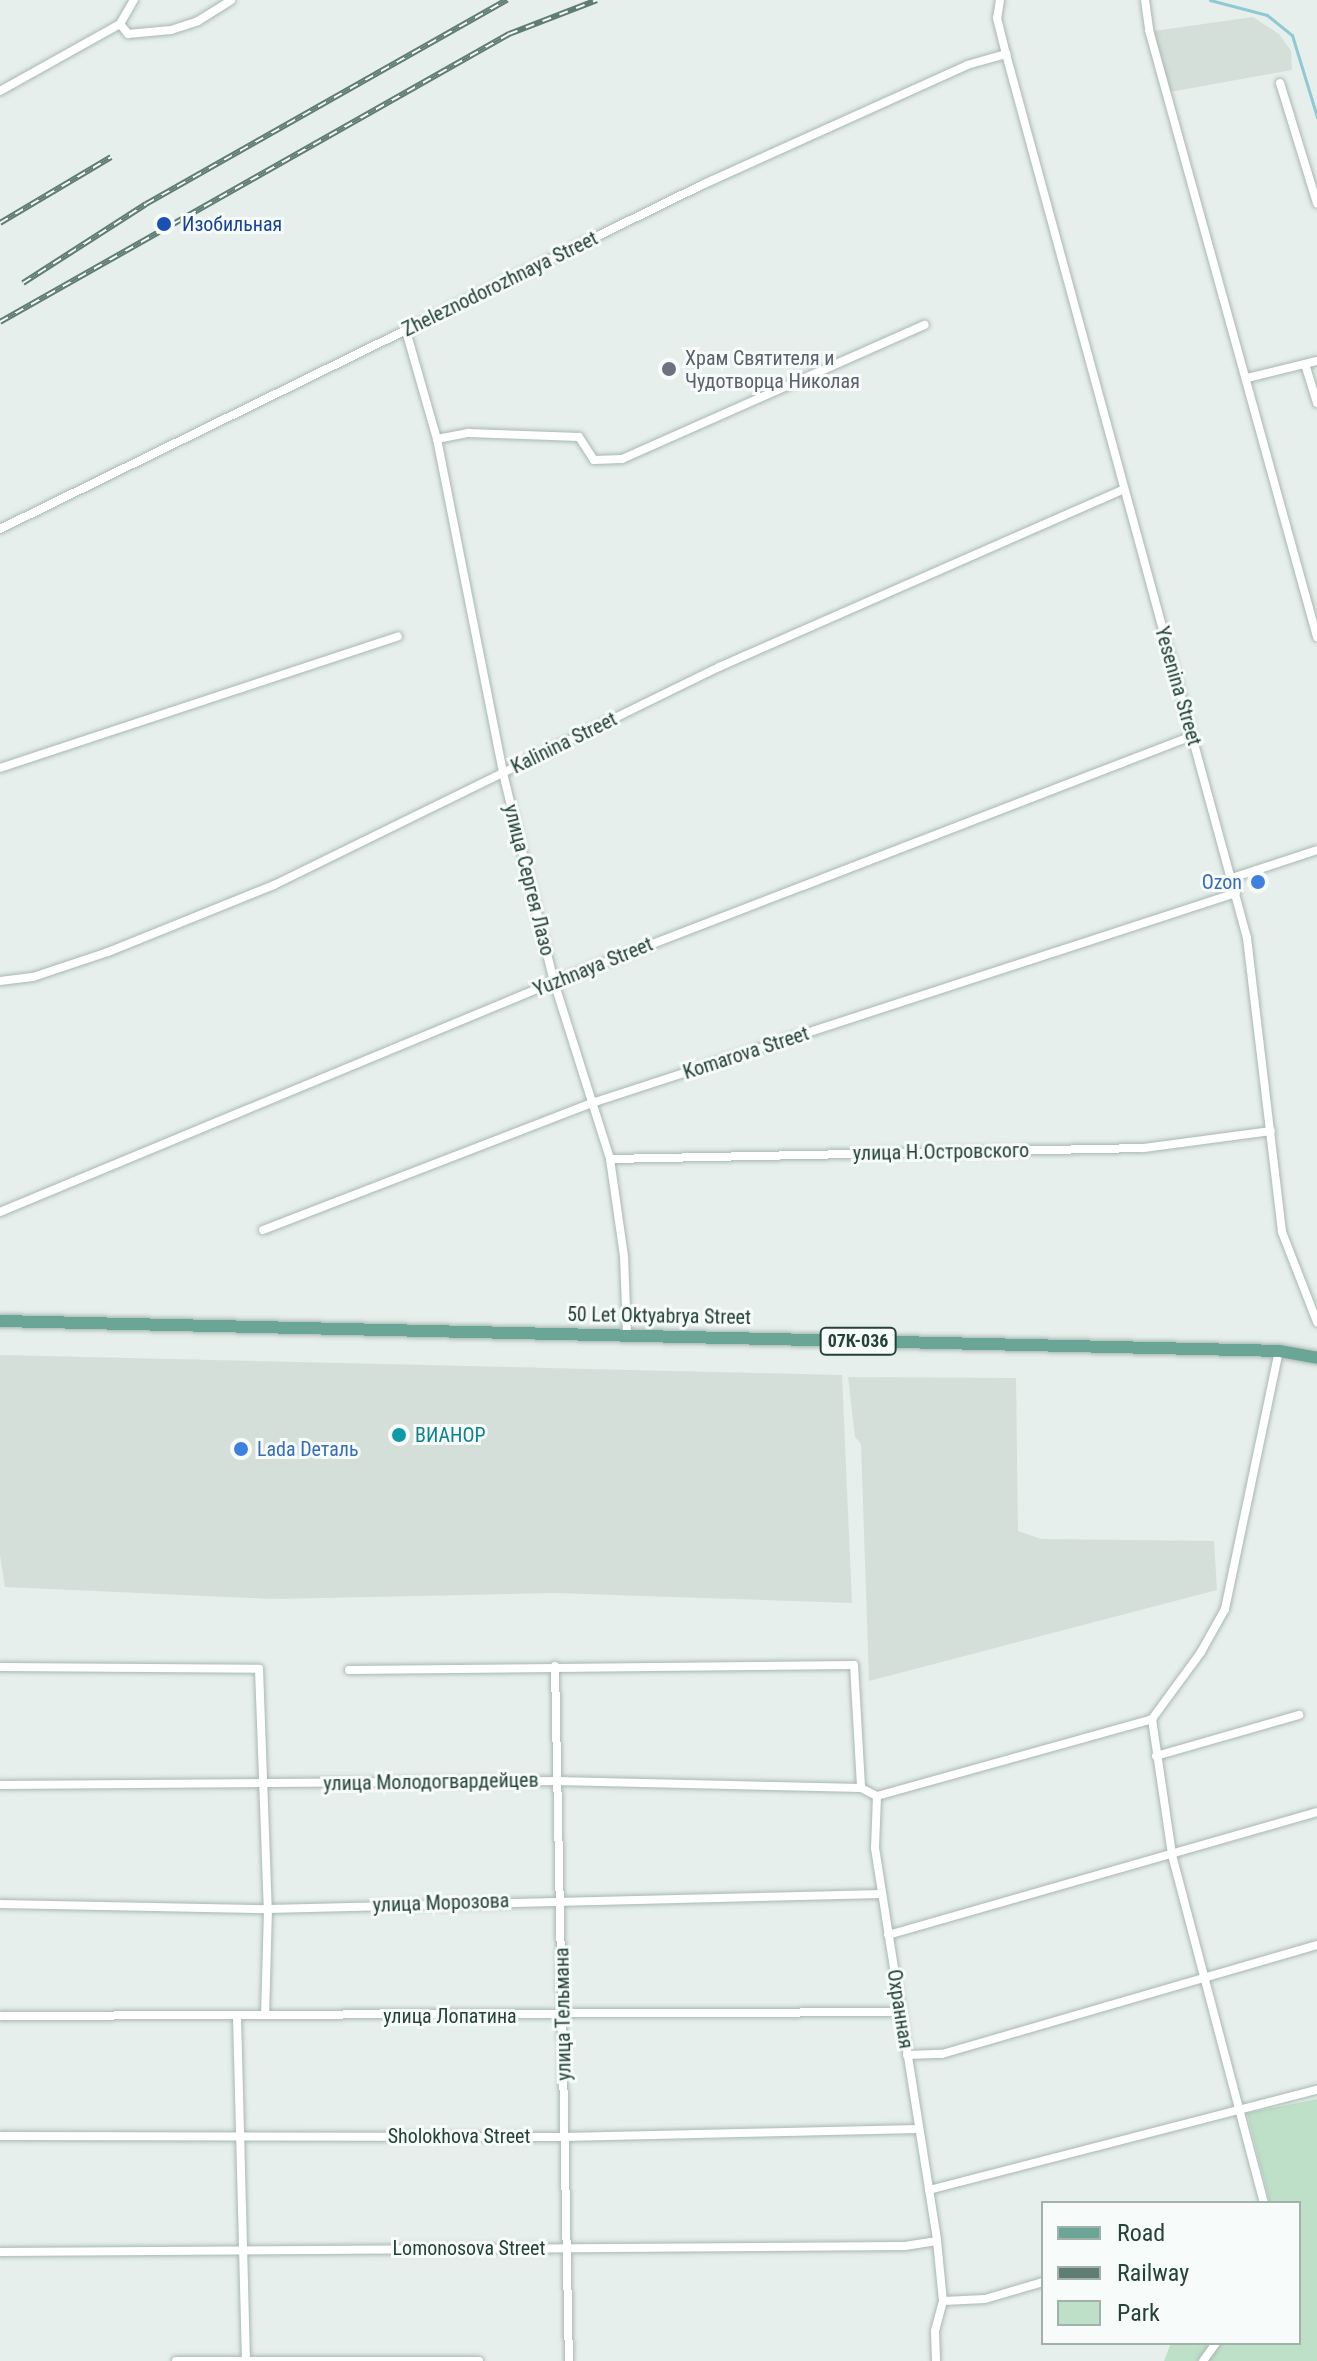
<!DOCTYPE html>
<html>
<head>
<meta charset="utf-8">
<style>
  body { margin:0 }
  #map { position:relative; width:1317px; height:2361px; overflow:hidden; background:#e6efeb; font-family:"Roboto Condensed",sans-serif }
  div>[style] { position:absolute }
  .built>* { inset:0; background:#d4dfda }
  .green>* { inset:0; background:#bfe0c8 }
  .stream>* { height:3px; margin:-1.5px; padding:0 1.5px; transform-origin:1.5px; border-radius:1.5px; background:#8ec9d4 }
  .roads { filter:drop-shadow(0 0 2px #a8b8b2) drop-shadow(0 0 2px #a8b8b2) }
  .street>* { height:8px; margin:-4px; padding:0 4px; transform-origin:4px; border-radius:4px; background:#fff }
  .primary>* { height:12px; margin:-6px; padding:0 6px; transform-origin:6px; border-radius:6px; background:#6aa596 }
  .rail>* { height:6px; margin-top:-3px; transform-origin:0; background:repeating-linear-gradient(90deg,#f7fbf9 0 9px,#5f7d75 0 18px); box-sizing:border-box; border-block:2px solid #5f7d75 }
  .dots>* { width:22px; height:22px; translate:-50% -50%; box-sizing:border-box; border:4px solid #f7fbf9; border-radius:50% }
  span { translate:-50% -50%; white-space:nowrap; text-align:center; line-height:1.15; -webkit-text-stroke:6px #f7fbf9; paint-order:stroke }
  .shield-label span { padding:2px 6px; background:#f7fbf9; border:2px solid; border-radius:6px; -webkit-text-stroke-width:0 }
  .shield-label { font-size:18px; color:#24423a; font-weight:700 }
  .transit-label { font-size:20px; color:#164399 }
  .left { translate:0 -50%; text-align:left }
  .street-label { font-size:20px; color:#24423a }
  .worship-label { font-size:20px; color:#5b616d }
  .shop-label { font-size:20px; color:#366cbe }
  .right { translate:-100% -50%; text-align:right }
  .culture-label { font-size:20px; color:#0d838f }
  .legend { position:absolute; left:1041px; top:2201px; width:260px; height:144px; box-sizing:border-box; background:#f7fbf9; border:2px solid #a3b1ad; margin:0; padding:10px 14px; list-style:none; font-size:24px; color:#24423a }
  .legend li { display:flex; align-items:center; gap:16px; height:40px }
  .legend b { width:40px; border:2px solid #a3b1ad }
</style>
</head>
<body>
<div id="map">
  <div class="built">
    <i style="clip-path:polygon(1253px 17px,1279px 34px,1291px 51px,1292px 70px,1170px 92px,1154px 31px)"></i>
    <i style="clip-path:polygon(0 1355px,842px 1375px,852px 1603px,556px 1593px,274px 1599px,5px 1587px,0 1555px)"></i>
    <i style="clip-path:polygon(848px 1377px,1016px 1378px,1018px 1531px,1041px 1539px,1214px 1541px,1217px 1590px,869px 1681px,861px 1444px,855px 1437px)"></i>
  </div>
  <div class="green">
    <i style="clip-path:polygon(1317px 2099px,1317px 2361px,1164px 2361px,1171px 2343px,1299px 2343px,1299px 2203px,1270px 2203px,1247px 2113px)"></i>
  </div>
  <div class="stream">
    <i style="left:1210px;top:0;width:59px;rotate:14.7deg"></i>
    <i style="left:1267px;top:15px;width:32px;rotate:39deg"></i>
    <i style="left:1292px;top:35px;width:86px;rotate:73deg"></i>
  </div>
  <div class="roads">
    <div class="street">
      <i style="left:1000px;top:0;width:18px;rotate:99deg"></i>
      <i style="left:997px;top:18px;width:37px;rotate:76deg"></i>
      <i style="left:1006px;top:54px;width:916px;rotate:74.75deg"></i>
      <i style="left:1247px;top:938px;width:296px;rotate:83.2deg"></i>
      <i style="left:1282px;top:1232px;width:97px;rotate:68.7deg"></i>
      <i style="left:1145px;top:0;width:30px;rotate:82deg"></i>
      <i style="left:1149px;top:30px;width:630px;rotate:74.53deg"></i>
      <i style="left:120px;top:24px;width:13px;rotate:51deg"></i>
      <i style="left:128px;top:34px;width:43px;rotate:-5.3deg"></i>
      <i style="left:171px;top:30px;width:28px;rotate:-18deg"></i>
      <i style="left:198px;top:21px;width:39px;rotate:-32deg"></i>
      <i style="left:1280px;top:83px;width:126px;rotate:72.9deg"></i>
      <i style="left:0;top:91px;width:137px;rotate:-29.2deg"></i>
      <i style="left:120px;top:24px;width:28px;rotate:-60deg"></i>
      <i style="left:406px;top:331px;width:112px;rotate:74deg"></i>
      <i style="left:437px;top:439px;width:340px;rotate:78.8deg"></i>
      <i style="left:503px;top:773px;width:215px;rotate:76.3deg"></i>
      <i style="left:554px;top:982px;width:186px;rotate:72.4deg"></i>
      <i style="left:610px;top:1159px;width:98px;rotate:81.8deg"></i>
      <i style="left:624px;top:1256px;width:79px;rotate:87.8deg"></i>
      <i style="left:1305px;top:364px;width:41px;rotate:72.9deg"></i>
      <i style="left:1247px;top:378px;width:72px;rotate:-13.7deg"></i>
      <i style="left:437px;top:439px;width:32px;rotate:-11deg"></i>
      <i style="left:468px;top:433px;width:111px;rotate:2.1deg"></i>
      <i style="left:579px;top:437px;width:27px;rotate:57deg"></i>
      <i style="left:594px;top:460px;width:28px;rotate:-2deg"></i>
      <i style="left:622px;top:459px;width:331px;rotate:-23.9deg"></i>
      <i style="left:0;top:529px;width:784px;rotate:-26.11deg"></i>
      <i style="left:704px;top:184px;width:289px;rotate:-24.3deg"></i>
      <i style="left:967px;top:65px;width:41px;rotate:-15.8deg"></i>
      <i style="left:0;top:768px;width:419px;rotate:-18.3deg"></i>
      <i style="left:1232px;top:878px;width:89px;rotate:-18.2deg"></i>
      <i style="left:0;top:981px;width:33px;rotate:-7deg"></i>
      <i style="left:33px;top:977px;width:79px;rotate:-18.4deg"></i>
      <i style="left:108px;top:952px;width:179px;rotate:-22deg"></i>
      <i style="left:274px;top:885px;width:496px;rotate:-26.1deg"></i>
      <i style="left:719px;top:667px;width:441px;rotate:-23.7deg"></i>
      <i style="left:610px;top:1159px;width:534px;rotate:-1.18deg"></i>
      <i style="left:1144px;top:1148px;width:128px;rotate:-7.6deg"></i>
      <i style="left:0;top:1212px;width:600px;rotate:-22.55deg"></i>
      <i style="left:554px;top:982px;width:684px;rotate:-21.09deg"></i>
      <i style="left:263px;top:1230px;width:356px;rotate:-21.1deg"></i>
      <i style="left:595px;top:1102px;width:674px;rotate:-18.06deg"></i>
      <i style="left:555px;top:1666px;width:695px;rotate:88.85deg"></i>
      <i style="left:0;top:1667px;width:259px;rotate:0.4deg"></i>
      <i style="left:259px;top:1669px;width:240px;rotate:87.9deg"></i>
      <i style="left:268px;top:1909px;width:105px;rotate:91.6deg"></i>
      <i style="left:349px;top:1670px;width:505px;rotate:-0.57deg"></i>
      <i style="left:854px;top:1665px;width:123px;rotate:86.7deg"></i>
      <i style="left:861px;top:1788px;width:18px;rotate:27deg"></i>
      <i style="left:877px;top:1796px;width:52px;rotate:92.2deg"></i>
      <i style="left:875px;top:1848px;width:398px;rotate:81deg"></i>
      <i style="left:937px;top:2241px;width:60px;rotate:84.3deg"></i>
      <i style="left:943px;top:2301px;width:31px;rotate:105deg"></i>
      <i style="left:935px;top:2331px;width:30px;rotate:88deg"></i>
      <i style="left:1152px;top:1719px;width:137px;rotate:81.6deg"></i>
      <i style="left:1172px;top:1855px;width:360px;rotate:75.2deg"></i>
      <i style="left:1156px;top:1756px;width:149px;rotate:-16deg"></i>
      <i style="left:0;top:1785px;width:556px;rotate:-0.41deg"></i>
      <i style="left:556px;top:1781px;width:305px;rotate:1.3deg"></i>
      <i style="left:877px;top:1796px;width:286px;rotate:-15.6deg"></i>
      <i style="left:1152px;top:1719px;width:83px;rotate:-53.8deg"></i>
      <i style="left:1201px;top:1652px;width:49px;rotate:-60.8deg"></i>
      <i style="left:1225px;top:1609px;width:264px;rotate:-78.2deg"></i>
      <i style="left:0;top:1904px;width:268px;rotate:1.1deg"></i>
      <i style="left:268px;top:1909px;width:613px;rotate:-1.4deg"></i>
      <i style="left:888px;top:1935px;width:446px;rotate:-16deg"></i>
      <i style="left:0;top:2016px;width:900px;rotate:-0.25deg"></i>
      <i style="left:237px;top:2017px;width:342px;rotate:88.5deg"></i>
      <i style="left:907px;top:2055px;width:35px;rotate:-2deg"></i>
      <i style="left:942px;top:2054px;width:391px;rotate:-16.2deg"></i>
      <i style="left:0;top:2136px;width:564px;rotate:0.1deg"></i>
      <i style="left:564px;top:2137px;width:354px;rotate:-1.3deg"></i>
      <i style="left:929px;top:2190px;width:401px;rotate:-14.5deg"></i>
      <i style="left:0;top:2252px;width:905px;rotate:-0.38deg"></i>
      <i style="left:905px;top:2246px;width:32px;rotate:-9deg"></i>
      <i style="left:943px;top:2301px;width:42px;rotate:-2.7deg"></i>
      <i style="left:985px;top:2299px;width:60px;rotate:-16.3deg"></i>
      <i style="left:176px;top:2361px;width:303px"></i>
      <i style="left:1203px;top:2361px;width:22px;rotate:-54deg"></i>
    </div>
    <div class="primary">
      <i style="left:0;top:1321px;width:1279px;rotate:1.34deg"></i>
      <i style="left:1279px;top:1351px;width:39px;rotate:10deg"></i>
    </div>
  </div>
  <div class="rail">
    <i style="left:0;top:223px;width:129px;rotate:-30.7deg"></i>
    <i style="left:23px;top:283px;width:146px;rotate:-32.7deg"></i>
    <i style="left:146px;top:204px;width:415px;rotate:-29.5deg"></i>
    <i style="left:0;top:322px;width:585px;rotate:-29.5deg"></i>
    <i style="left:509px;top:34px;width:94px;rotate:-21.1deg"></i>
  </div>
  <div class="dots">
    <i style="left:164px;top:224px;background:#1a4fb4"></i>
    <i style="left:669px;top:369px;background:#6b7280"></i>
    <i style="left:1258px;top:882px;background:#3f7fe0"></i>
    <i style="left:399px;top:1435px;background:#0f9aa8"></i>
    <i style="left:241px;top:1449px;background:#3f7fe0"></i>
  </div>
  <div class="shield-label">
    <span style="left:858px;top:1341px">07К-036</span>
  </div>
  <div class="transit-label">
    <span class="left" style="left:182px;top:224px">Изобильная</span>
  </div>
  <div class="street-label">
    <span style="left:500px;top:284px;rotate:-26deg">Zheleznodorozhnaya Street</span>
    <span style="left:1178px;top:686px;rotate:74deg">Yesenina Street</span>
    <span style="left:564px;top:743px;rotate:-26deg">Kalinina Street</span>
    <span style="left:529px;top:880px;rotate:76deg">улица Сергея Лазо</span>
    <span style="left:593px;top:967px;rotate:-22deg">Yuzhnaya Street</span>
    <span style="left:746px;top:1053px;rotate:-18deg">Komarova Street</span>
    <span style="left:941px;top:1152px;rotate:-1deg">улица Н.Островского</span>
    <span style="left:659px;top:1316px;rotate:1deg">50 Let Oktyabrya Street</span>
    <span style="left:431px;top:1782px;rotate:-1deg">улица Молодогвардейцев</span>
    <span style="left:441px;top:1903px;rotate:-2deg">улица Морозова</span>
    <span style="left:900px;top:2009px;rotate:81deg">Охранная</span>
    <span style="left:563px;top:2014px;rotate:-91deg">улица Тельмана</span>
    <span style="left:450px;top:2016px">улица Лопатина</span>
    <span style="left:459px;top:2136px">Sholokhova Street</span>
    <span style="left:469px;top:2248px">Lomonosova Street</span>
  </div>
  <div class="worship-label">
    <span class="left" style="left:685px;top:370px">Храм Святителя и<br>Чудотворца Николая</span>
  </div>
  <div class="shop-label">
    <span class="right" style="left:1242px;top:882px">Ozon</span>
    <span class="left" style="left:257px;top:1449px">Lada Dеталь</span>
  </div>
  <div class="culture-label">
    <span class="left" style="left:415px;top:1435px">ВИАНОР</span>
  </div>
  <ul class="legend">
  <li><b style="height:10px;background:#6aa596"></b>Road</li>
  <li><b style="height:10px;background:#5f7d75"></b>Railway</li>
  <li><b style="height:22px;background:#bfe0c8"></b>Park</li>
  </ul>
</div>
</body>
</html>
